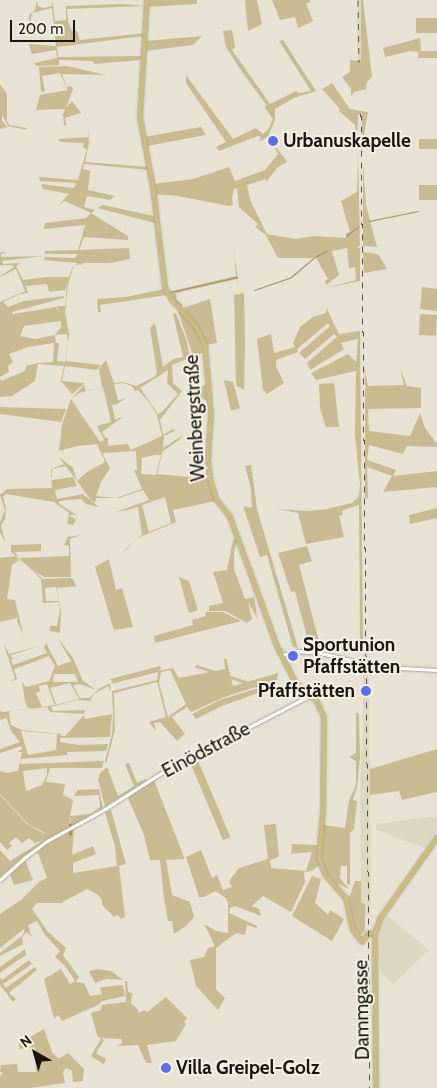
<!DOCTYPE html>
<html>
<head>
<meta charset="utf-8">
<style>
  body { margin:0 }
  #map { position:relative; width:437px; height:1088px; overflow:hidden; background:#e7e2d4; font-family:Cabin,sans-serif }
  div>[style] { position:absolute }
  .built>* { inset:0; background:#ddd7c1; transform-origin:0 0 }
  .green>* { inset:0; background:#c9bb91; transform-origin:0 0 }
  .stream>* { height:1px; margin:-0.5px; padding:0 0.5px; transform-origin:0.5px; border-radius:0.5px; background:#9d8f62 }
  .canal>* { height:2.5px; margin:-1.25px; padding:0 1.25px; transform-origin:1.25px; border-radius:1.25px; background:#9d8f62 }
  .roads { filter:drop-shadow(0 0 1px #a9a597) drop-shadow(0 0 1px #a9a597) }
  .minor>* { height:2.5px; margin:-1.25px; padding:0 1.25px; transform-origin:1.25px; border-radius:1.25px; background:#fff }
  .major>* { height:4px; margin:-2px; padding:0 2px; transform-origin:2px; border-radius:2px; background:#cebc7c }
  .rail>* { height:1px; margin-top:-0.5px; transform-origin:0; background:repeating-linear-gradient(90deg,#57544c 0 6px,transparent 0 12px) }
  .dots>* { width:14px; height:14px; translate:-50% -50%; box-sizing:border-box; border:2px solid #f4f0e1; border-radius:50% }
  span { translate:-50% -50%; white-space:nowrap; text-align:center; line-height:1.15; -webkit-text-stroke:4px #f4f0e1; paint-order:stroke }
  .poi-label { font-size:19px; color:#181611; font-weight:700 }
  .left { translate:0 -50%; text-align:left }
  .right { translate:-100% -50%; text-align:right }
  .street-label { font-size:19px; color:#181611 }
  .north { position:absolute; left:10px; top:1028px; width:50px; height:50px; -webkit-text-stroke:4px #f4f0e1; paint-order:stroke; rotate:322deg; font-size:14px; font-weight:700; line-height:20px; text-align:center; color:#181611 }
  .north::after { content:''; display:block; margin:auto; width:18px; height:22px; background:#181611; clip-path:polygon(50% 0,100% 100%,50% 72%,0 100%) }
  .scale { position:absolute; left:10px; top:20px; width:65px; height:22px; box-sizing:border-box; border:2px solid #181611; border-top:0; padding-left:6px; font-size:15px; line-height:18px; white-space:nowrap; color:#181611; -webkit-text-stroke:4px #f4f0e1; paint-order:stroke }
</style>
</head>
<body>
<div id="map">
  <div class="built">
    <i style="left:357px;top:0;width:4px;height:62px"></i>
    <i style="clip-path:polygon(363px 643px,367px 643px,369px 688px,371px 880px,370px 915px,365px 916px,361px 904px,360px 785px,362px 740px,363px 760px)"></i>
    <i style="clip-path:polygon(437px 816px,437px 832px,425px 848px,376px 830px,376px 824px)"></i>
    <i style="clip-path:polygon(388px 916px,429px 950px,393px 984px,381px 972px,377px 950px,379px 928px)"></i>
  </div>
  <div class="green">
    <i style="clip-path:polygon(37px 0,38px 6px,43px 8px,52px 6px,52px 0,55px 21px,66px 20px,66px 6px,123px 4px,144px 6px,67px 9px,68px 21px,72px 31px,77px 31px,80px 40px,144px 33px,144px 36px,57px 47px,58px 57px,141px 56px,141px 60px,94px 64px,93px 61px,59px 60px,59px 65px,37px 66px,34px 63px,57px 58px,56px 50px,32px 54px,29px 44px,56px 46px,52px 8px,32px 13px,29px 28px,29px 15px,35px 10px)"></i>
    <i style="clip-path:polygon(148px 0,197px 0,197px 4px,147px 7px)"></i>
    <i style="clip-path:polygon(245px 0,257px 0,262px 24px,248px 31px)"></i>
    <i style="clip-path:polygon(272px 0,310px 0,310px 2px,306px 4px,313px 21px,298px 28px,295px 17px,280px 20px)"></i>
    <i style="clip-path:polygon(361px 0,363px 0,372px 77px,367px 82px,366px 89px,354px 92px,351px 96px,351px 89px,342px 77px,350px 72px,350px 60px,361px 61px)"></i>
    <i style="left:437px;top:18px;width:15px;height:21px;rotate:90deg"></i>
    <i style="clip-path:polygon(232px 30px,235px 47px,232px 50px,270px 104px,296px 91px,300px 93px,311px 91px,279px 41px,283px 40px,316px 91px,294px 98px,275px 109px,275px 120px,269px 134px,272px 141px,287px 162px,278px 167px,266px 182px,266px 179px,247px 185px,250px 200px,267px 234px,295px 239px,314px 236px,346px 238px,346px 233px,350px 232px,341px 201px,357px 192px,358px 151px,360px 246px,356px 247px,360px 248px,360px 281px,326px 288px,356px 280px,355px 267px,349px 268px,347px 248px,332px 251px,339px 275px,326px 285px,325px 281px,328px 279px,316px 258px,278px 258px,266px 235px,255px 227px,258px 224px,239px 207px,237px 188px,234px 189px,232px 198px,233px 205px,229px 206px,178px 196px,154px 194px,153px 184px,193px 179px,229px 167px,235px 181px,265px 170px,278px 154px,274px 147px,270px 146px,267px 137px,259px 142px,261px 137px,258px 136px,219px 151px,216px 147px,226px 142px,186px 83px,186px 75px,233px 139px,256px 128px,263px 134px,268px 130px,273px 119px,265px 108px,266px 104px,242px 72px,226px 47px,223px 31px)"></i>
    <i style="clip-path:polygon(202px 36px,193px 45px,145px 51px,145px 41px)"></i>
    <i style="clip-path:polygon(420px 38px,421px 51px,437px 51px,437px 58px,418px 58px,418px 52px,410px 51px,385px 57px,383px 48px)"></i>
    <i style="clip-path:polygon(67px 66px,106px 75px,62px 74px,67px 87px,71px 86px,73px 89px,66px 108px,72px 101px,81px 113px,65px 118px,66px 125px,64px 126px,63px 114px,65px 109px,36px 110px,40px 95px,68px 90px,60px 73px,42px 76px,45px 91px,41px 92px,39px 67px)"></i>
    <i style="clip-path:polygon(332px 83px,350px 109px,368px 112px,362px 146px,362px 114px,358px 115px,357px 145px,355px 125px,339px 111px,340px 109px,322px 89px)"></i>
    <i style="clip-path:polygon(0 84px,7px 94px,7px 121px,9px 125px,27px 128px,26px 130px,8px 126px,2px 114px,2px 121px,8px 127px,0 129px)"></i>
    <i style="clip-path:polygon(201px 127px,206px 135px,147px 146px,144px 137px)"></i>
    <i style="clip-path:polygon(88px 128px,89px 143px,85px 162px,148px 167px,149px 170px,84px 164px,83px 169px,90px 171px,88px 190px,115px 196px,110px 200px,87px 196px,84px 207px,95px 210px,91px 213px,65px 201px,58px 206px,69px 194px,43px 189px,41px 184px,74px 188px,76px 183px,40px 181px,39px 177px,78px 180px,87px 149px,83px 148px,84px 143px,61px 142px,58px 139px,88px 137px)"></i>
    <i style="left:419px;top:139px;width:18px;height:10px"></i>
    <i style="clip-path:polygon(363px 163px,366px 205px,377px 247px,363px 246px)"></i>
    <i style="left:437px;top:185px;width:15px;height:18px;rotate:90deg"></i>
    <i style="clip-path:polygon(103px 205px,154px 216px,155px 223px,97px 208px)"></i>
    <i style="clip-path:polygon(evenodd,91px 213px,128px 236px,128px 240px,84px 237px,79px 250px,129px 248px,130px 259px,110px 263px,80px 263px,85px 264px,74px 265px,68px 285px,65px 312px,69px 334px,66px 361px,101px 365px,97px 370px,65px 366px,62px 381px,85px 383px,72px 394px,61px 381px,64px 366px,38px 364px,35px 381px,12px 396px,0 397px,0 302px,25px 291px,16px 269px,0 277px,0 276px,16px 266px,23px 280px,46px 277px,69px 277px,73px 266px,78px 263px,44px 260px,45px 257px,75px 258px,77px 254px,45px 254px,45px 251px,78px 250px,85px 225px,44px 229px,45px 223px,86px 218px,91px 213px,67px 283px,65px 306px,57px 306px,59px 312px,56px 307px,13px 314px,12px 312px,64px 298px,64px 296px,24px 301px,8px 307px,3px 302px,20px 294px,28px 293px,26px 286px,47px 284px,49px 292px,65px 290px,67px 283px,91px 213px,61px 321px,61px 327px,55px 335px,35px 339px,20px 336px,24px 326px,61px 321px,91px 213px,67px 334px,68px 343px,65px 362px,57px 361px,59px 343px,56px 343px,55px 335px,67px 334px,91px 213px,54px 343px,53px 362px,38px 363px,26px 366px,25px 371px,1px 381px,0 377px,9px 372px,8px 366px,13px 362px,9px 354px,28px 347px,54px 343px)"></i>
    <i style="clip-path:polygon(234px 250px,239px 288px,237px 279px,176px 293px,177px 300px,183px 305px,181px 307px,173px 299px,168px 292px,236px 276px)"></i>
    <i style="clip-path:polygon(2px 252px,7px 253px,1px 254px,1px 257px,44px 256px,2px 261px,3px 264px,21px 263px,14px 267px,12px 265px,0 265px,0 253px)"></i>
    <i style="clip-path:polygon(363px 252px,378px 254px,387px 269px,364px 273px)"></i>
    <i style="clip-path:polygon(422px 287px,437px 289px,437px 311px,420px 309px)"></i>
    <i style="clip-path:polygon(164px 289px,167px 295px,100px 305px,101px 312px,98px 312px,97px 299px,126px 297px)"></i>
    <i style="clip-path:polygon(244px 293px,245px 343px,244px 390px,237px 386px,236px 383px,234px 295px)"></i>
    <i style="clip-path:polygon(210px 299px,217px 343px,205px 345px,201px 332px,183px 308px)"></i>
    <i style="clip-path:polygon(326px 307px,339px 334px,360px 331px,363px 643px,360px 643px,359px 505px,343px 510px,342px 516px,339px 515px,344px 537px,306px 544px,298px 513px,277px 509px,307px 511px,327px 509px,352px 503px,359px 496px,360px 485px,355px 435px,356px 371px,316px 380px,311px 373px,348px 354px,356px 362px,358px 339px,341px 343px,344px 349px,310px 370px,307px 363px,337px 337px,334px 334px,305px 359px,299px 353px,330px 326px,328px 323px,297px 349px,298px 352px,276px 360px,276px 366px,284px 383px,267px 394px,263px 390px,257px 339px,271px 334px,274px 353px,295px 347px,293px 343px,300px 327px,313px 317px,326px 313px)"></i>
    <i style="clip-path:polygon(180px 310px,195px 328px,201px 341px,203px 353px,193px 356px,178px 311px)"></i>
    <i style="clip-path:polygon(evenodd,176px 313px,186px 339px,190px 356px,192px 357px,172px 365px,173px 383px,182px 391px,160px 420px,163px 435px,173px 429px,175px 431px,164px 436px,163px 448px,183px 435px,179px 440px,163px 451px,157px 474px,209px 479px,215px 501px,173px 510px,176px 522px,135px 539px,126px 550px,123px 552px,135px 539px,142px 535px,138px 507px,127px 510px,116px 512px,149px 500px,143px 490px,119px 498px,96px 498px,95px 503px,91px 500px,59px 457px,73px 468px,77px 481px,87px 472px,105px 462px,97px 444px,77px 446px,59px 451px,62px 424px,71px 399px,100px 442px,104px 440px,97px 426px,111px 422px,103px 387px,79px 393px,72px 398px,84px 385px,86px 391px,102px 387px,99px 369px,106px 360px,114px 383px,123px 382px,136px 386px,154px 377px,157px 373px,150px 328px,155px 323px,163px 367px,173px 359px,183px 357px,173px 314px,176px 313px,168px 370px,167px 383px,178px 394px,163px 411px,158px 414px,140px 388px,168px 370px,176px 313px,123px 383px,132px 386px,135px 391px,138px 390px,149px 402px,157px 415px,162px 436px,131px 450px,128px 444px,108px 446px,108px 438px,105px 438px,102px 432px,124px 416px,115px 420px,112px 405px,117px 404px,127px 397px,118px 401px,114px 384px,123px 383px,176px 313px,136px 451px,137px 470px,134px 470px,142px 489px,116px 498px,96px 496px,101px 482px,110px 468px,102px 453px,136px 451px,176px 313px,154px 455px,161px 455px,156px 475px,141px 474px,142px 458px,154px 455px,176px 313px,165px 497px,171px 523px,149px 532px,142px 505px,165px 497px)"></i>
    <i style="left:420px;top:314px;width:17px;height:21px;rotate:3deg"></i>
    <i style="clip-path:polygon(364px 365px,368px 386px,404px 385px,400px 368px,407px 386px,421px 388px,421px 408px,368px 409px,369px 431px,410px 436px,420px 413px,425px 428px,437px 444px,437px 447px,407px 446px,403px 454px,369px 445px,367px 460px,396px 470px,393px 476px,437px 471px,437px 487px,383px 492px,392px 476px,367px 467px,368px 498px,365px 499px,365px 388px,368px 388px,365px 386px)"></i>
    <i style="clip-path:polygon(224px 380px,233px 382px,240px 408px,231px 411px)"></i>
    <i style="clip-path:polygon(334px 383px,339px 427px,326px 427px,320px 409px,319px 384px)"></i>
    <i style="clip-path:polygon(206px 385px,208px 401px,186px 392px,186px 391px)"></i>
    <i style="clip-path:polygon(0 407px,1px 407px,66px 409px,61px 422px,0 414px)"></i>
    <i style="clip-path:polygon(64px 464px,66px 466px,52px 469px,52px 480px,73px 477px,77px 486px,55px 490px,57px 499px,83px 494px,99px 507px,86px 504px,81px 499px,60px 501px,58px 503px,78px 516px,72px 514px,70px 516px,76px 520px,73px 525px,67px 524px,69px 513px,54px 502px,6px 494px,3px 497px,6px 508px,5px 519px,1px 526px,6px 544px,0 532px,0 522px,5px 510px,0 495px,7px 489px,52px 488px,51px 469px)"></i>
    <i style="clip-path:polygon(251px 465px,257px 509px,298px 648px,293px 647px,267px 555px,260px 557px,244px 509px,244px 506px,252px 508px,251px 489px,245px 466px)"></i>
    <i style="clip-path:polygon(437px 508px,437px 518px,410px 524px,409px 515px)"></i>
    <i style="clip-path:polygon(81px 535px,70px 539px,71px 577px,44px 577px,34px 571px,11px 552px,11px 545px,41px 544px,41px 551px,15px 552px,19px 558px,69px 556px,69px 546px,64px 545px,68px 537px)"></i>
    <i style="clip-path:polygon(236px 538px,237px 543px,234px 552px,234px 569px,245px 599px,254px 597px,256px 609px,257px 618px,248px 602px,252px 619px,247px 623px,225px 611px,209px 611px,209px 606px,223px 603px,213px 572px,227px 570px,233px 540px)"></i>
    <i style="clip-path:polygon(307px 546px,312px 561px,299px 565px,321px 649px,310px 649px,295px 591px,291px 592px,278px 553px)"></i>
    <i style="clip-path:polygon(15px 556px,19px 560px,12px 565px,7px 599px,15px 600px,23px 634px,17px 621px,18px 618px,0 622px,0 558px)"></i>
    <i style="clip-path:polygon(109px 559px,116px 590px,122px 588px,133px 627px,114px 630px,95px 567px)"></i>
    <i style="clip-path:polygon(evenodd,22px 561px,43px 579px,71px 578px,74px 581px,76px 586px,57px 588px,61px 611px,60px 633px,50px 631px,50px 626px,57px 626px,60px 610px,59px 602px,43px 603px,41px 579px,22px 561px,56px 587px,59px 601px,46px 601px,45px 588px,56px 587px)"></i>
    <i style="clip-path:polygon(179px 577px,189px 581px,198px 610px,189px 613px)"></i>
    <i style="clip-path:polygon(205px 612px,223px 612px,241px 621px,155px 643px,154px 636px,193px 625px,192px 620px,206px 616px)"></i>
    <i style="clip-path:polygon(evenodd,57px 637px,73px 658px,83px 681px,96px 690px,80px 684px,73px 685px,80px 698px,90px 698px,92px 695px,100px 688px,108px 684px,110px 684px,111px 692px,108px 686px,94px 694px,90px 701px,77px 700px,51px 707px,53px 711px,85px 710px,84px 714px,50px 712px,47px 707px,11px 711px,9px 713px,11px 725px,22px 730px,61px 734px,61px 736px,65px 736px,84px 715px,85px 719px,112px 714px,110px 737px,61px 738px,60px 742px,79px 745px,108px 744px,106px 751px,67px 752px,67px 755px,21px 759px,20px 764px,104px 761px,102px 768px,50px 768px,46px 782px,65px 784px,63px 795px,73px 800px,70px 816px,91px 814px,100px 807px,99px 795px,74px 796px,77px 790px,99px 789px,103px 808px,71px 827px,70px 817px,69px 829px,28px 853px,0 877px,0 850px,10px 861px,44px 840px,35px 843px,29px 838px,22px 843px,16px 837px,9px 843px,12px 846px,7px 850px,0 842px,0 795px,27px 824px,41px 832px,47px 834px,28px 824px,0 794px,0 771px,7px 773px,18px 771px,22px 752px,17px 752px,22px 749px,21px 746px,0 753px,0 749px,20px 742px,11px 731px,6px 716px,6px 718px,0 720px,0 711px,4px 712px,34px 708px,28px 708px,25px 702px,22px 682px,26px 687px,49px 681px,55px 666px,44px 648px,46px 643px,58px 666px,71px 661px,57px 637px,54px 674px,75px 674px,78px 682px,53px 682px,54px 674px,57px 637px,70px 683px,79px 699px,55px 705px,42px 707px,36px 693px,40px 691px,39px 686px,47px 684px,54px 704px,56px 704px,50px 688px,70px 683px,57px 637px,21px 731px,57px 734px,56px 750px,28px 755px,21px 731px,57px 637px,47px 768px,47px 775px,42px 785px,26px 791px,23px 771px,47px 768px)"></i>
    <i style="clip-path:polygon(3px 642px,9px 654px,43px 645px,11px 655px,12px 659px,21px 657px,11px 660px,13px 665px,47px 653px,49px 656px,14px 669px,17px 679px,11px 682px,15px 678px)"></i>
    <i style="clip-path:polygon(evenodd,226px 658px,233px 686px,278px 673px,277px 680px,222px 698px,191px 712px,187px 707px,172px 717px,185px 734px,177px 741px,160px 722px,154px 723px,156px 731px,169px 748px,149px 722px,166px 717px,157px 682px,114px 693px,115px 730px,106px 764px,118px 796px,134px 786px,125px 764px,129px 763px,137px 783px,145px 779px,147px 780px,105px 807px,98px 779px,100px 773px,107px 767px,105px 761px,112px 734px,113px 715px,112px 691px,157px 680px,158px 672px,111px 684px,113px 682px,110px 679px,160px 666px,161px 669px,158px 671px,173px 668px,179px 678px,225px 669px,224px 659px,226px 658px,170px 670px,186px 704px,168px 717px,159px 683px,161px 672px,170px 670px)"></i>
    <i style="clip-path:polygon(277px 682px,275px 687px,222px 706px,196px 719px,192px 714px,220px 700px)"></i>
    <i style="left:274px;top:690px;width:3px;height:82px;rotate:108deg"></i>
    <i style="clip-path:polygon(356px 712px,359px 714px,360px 758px,357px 787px,353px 800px,357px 801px,354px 829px,350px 833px,350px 885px,347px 884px,347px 866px,341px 866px,340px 878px,349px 889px,337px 883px,337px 886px,324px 869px,320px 854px,323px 825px,345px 828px,349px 801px,356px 784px,356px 761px,349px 757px,356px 753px)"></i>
    <i style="clip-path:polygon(437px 749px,437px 792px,402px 800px,399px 791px,370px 795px,370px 769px)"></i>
    <i style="left:196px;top:756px;width:88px;height:8px;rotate:67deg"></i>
    <i style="clip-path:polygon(154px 780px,184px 857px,184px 859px,166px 860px,172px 895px,190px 902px,194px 917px,186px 926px,174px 934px,172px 921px,168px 921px,164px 898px,160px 860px,150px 860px,144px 835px,128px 798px)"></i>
    <i style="clip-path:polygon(111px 810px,126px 864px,119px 866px,125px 917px,121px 919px,118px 915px,114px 917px,102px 905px,102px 900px,97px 894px,87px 889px,61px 903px,37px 903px,32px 909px,48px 932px,66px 948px,63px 955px,79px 977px,76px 982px,84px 983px,90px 996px,102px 994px,100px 988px,103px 987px,123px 985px,125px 996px,102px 1001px,98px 1005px,62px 1021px,58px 1015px,54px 1019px,44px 979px,61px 969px,70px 984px,75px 981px,65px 966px,55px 957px,60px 951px,45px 935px,37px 921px,28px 925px,32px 937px,27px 932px,22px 937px,23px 944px,0 956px,0 953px,23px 935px,25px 928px,0 948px,0 914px,21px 900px,40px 881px,47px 878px,38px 853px,34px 854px,35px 851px,74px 829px,72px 855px,93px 846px,96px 854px,73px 863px,73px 873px,117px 866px,115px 847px,105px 812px)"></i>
    <i style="clip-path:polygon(276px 824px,279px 857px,270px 860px,271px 868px,306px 871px,312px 852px,291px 854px,292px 844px,318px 845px,319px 865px,312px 871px,304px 872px,305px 882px,291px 912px,263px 896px,252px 906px,259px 909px,261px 916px,235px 906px,230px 908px,229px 913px,257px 926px,257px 928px,247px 925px,245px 935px,236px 933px,216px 948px,216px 989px,225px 998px,218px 1010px,196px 986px,190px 960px,204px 957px,208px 948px,215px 946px,204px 924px,216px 931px,228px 933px,228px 903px,226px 898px,215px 891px,204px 897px,199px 897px,186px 857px,201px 850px,212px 878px,217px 875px,223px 890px,232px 887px,229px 881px,239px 868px,268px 859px,264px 825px)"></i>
    <i style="clip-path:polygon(25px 860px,33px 880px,14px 885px,10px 874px)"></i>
    <i style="clip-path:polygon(312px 876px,321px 879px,315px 903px,328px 915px,330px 910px,344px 919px,332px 941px,292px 916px)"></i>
    <i style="clip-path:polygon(355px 881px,361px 881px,361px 903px,365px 904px,365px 930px,361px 935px,354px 928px,349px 898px)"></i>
    <i style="clip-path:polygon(25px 949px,26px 955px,0 973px,0 967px)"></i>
    <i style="clip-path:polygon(29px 960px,32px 964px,3px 984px,6px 988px,35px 967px,37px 970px,9px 993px,16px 999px,13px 1002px,0 985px,0 977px,2px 980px)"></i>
    <i style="clip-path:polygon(98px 969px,111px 971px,123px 980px,106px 979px,95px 983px,89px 971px)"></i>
    <i style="clip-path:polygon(125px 981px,127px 981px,128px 992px,132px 993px,131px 1003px,138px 1010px,138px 1013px,145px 1010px,147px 1012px,166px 997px,187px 1018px,184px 1022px,186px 1024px,176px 1041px,147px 1045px,152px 1063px,146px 1063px,138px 1045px,117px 1046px,122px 1043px,121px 1039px,102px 1038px,104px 1040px,96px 1053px,106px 1059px,104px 1064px,91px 1056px,101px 1039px,97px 1035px,91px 1013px,101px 1010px,102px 1005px,126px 1002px)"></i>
    <i style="clip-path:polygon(44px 1029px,52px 1052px,59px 1059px,68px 1053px,84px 1069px,83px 1081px,73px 1082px,72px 1071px,66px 1068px,63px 1072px,65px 1083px,30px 1088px,0 1088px,0 1076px,3px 1073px,0 1072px,1px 1065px,17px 1064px,18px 1072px,36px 1072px,35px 1047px,19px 1049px,19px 1043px)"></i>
  </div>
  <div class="stream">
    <i style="left:369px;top:221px;width:50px;rotate:-11.5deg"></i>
    <i style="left:346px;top:236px;width:16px;rotate:-38deg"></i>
    <i style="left:315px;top:257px;width:13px;rotate:-29deg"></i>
    <i style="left:254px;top:290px;width:39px;rotate:-19deg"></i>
    <i style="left:291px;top:277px;width:30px;rotate:-40deg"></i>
    <i style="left:170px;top:292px;width:69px;rotate:-12.6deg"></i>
  </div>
  <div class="canal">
    <i style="left:70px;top:834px;width:9px;rotate:-90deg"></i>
  </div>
  <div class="roads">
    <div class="minor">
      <i style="left:282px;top:655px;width:16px;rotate:-14deg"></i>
      <i style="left:298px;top:651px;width:22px;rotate:5deg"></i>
      <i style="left:320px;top:653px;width:64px;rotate:12.7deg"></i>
      <i style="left:382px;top:667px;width:55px;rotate:3.1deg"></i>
      <i style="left:0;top:880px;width:31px;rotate:-42deg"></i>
      <i style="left:23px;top:859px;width:30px;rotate:-37deg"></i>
      <i style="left:47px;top:841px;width:66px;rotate:-28.9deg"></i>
      <i style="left:105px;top:809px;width:72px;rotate:-32.6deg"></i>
      <i style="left:166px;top:770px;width:163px;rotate:-27.3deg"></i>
    </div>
    <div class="major">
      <i style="left:147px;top:0;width:117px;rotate:93.4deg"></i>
      <i style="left:140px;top:117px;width:71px;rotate:79.5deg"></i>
      <i style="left:153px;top:187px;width:101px;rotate:83.2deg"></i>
      <i style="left:165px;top:287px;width:15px;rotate:62deg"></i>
      <i style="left:172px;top:300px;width:36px;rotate:48deg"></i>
      <i style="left:196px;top:327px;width:20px;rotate:63deg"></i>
      <i style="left:205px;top:345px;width:70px;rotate:85.1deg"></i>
      <i style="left:211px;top:415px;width:44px;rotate:93.9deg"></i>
      <i style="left:208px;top:459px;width:20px;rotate:84deg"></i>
      <i style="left:210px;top:479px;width:21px;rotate:73deg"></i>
      <i style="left:216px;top:499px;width:23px;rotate:52deg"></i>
      <i style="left:230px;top:517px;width:137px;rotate:70deg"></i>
      <i style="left:277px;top:646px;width:40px;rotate:63.4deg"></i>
      <i style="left:295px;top:682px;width:28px;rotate:41deg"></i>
      <i style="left:316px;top:700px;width:19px;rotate:65deg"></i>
      <i style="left:324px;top:717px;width:95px;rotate:90.6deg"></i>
      <i style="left:323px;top:812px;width:46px;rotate:95deg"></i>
      <i style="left:319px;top:858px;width:19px;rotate:69deg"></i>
      <i style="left:326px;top:876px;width:30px;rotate:48deg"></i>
      <i style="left:346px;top:898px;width:33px;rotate:78deg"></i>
      <i style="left:353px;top:930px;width:15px;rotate:53deg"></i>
      <i style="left:362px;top:942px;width:10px;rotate:-53deg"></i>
      <i style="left:368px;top:934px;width:7px;rotate:-8deg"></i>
      <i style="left:376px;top:1088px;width:155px;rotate:-90.4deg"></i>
      <i style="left:375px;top:933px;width:15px;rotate:-70deg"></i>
      <i style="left:380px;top:919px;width:99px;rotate:-54.9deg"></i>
    </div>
  </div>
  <div class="rail">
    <i style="left:358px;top:0;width:62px;rotate:89.1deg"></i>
    <i style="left:361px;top:114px;width:974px;rotate:89.47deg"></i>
  </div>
  <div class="dots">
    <i style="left:273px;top:141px;background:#5b6fe6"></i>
    <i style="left:293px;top:656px;background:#5b6fe6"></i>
    <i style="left:366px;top:691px;background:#5b6fe6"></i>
    <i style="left:166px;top:1068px;background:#5b6fe6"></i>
  </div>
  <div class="poi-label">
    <span class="left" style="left:283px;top:141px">Urbanuskapelle</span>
    <span class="left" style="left:303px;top:656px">Sportunion<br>Pfaffstätten</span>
    <span class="right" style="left:355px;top:691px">Pfaffstätten</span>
    <span class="left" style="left:176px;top:1068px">Villa Greipel-Golz</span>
  </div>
  <div class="street-label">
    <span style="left:195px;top:418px;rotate:-93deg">Weinbergstraße</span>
    <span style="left:206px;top:750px;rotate:-28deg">Einödstraße</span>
    <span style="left:362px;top:1010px;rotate:-91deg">Dammgasse</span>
  </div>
  <div class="north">N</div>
  <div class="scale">200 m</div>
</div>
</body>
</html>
